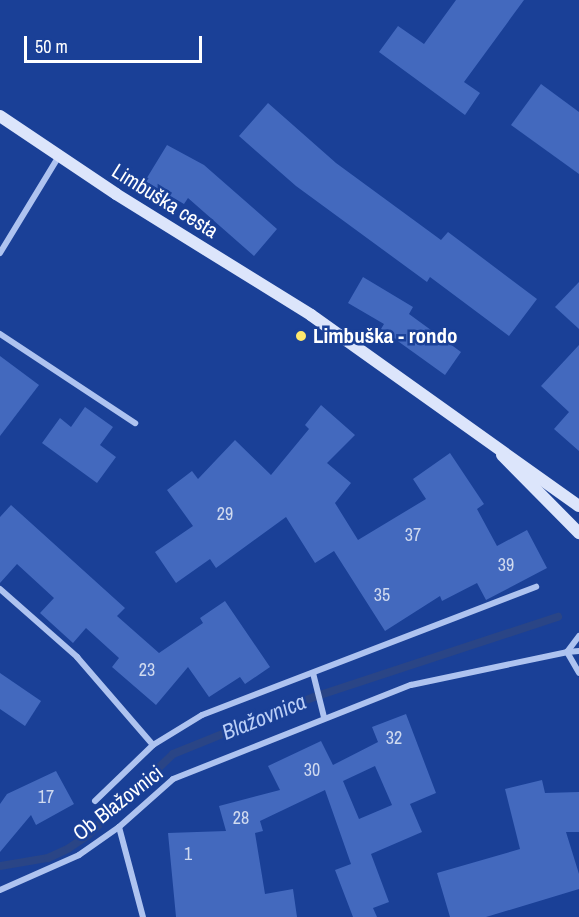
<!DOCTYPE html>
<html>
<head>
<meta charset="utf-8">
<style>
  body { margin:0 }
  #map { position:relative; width:579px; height:917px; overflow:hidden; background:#1a4097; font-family:"Archivo Narrow",sans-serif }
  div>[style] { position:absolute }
  .stream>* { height:8px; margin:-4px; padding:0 4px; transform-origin:4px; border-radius:4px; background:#2a4586 }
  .building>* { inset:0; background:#4369be }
  .street>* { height:6px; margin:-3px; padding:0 3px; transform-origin:3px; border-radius:3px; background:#aec3f0 }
  .secondary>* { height:12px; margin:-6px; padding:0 6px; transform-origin:6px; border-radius:6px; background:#dce5fb }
  .dots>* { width:16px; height:16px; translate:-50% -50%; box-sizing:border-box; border:3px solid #1a4097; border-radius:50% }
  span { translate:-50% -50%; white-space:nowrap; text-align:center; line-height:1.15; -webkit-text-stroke:5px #1a4097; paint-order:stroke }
  .number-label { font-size:18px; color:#d0daef }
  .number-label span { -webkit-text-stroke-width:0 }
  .street-label { font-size:21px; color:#fff }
  .poi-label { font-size:21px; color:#fff; font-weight:700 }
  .left { translate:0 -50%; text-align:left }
  .water-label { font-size:22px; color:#bacef7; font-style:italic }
  .scale { position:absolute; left:24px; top:36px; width:178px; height:27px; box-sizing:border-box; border:3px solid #fff; border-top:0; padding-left:8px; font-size:18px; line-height:21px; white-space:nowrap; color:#fff; -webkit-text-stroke:4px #1a4097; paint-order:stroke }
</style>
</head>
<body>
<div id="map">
  <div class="stream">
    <i style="left:0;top:866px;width:49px;rotate:-9.5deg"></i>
    <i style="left:48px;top:858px;width:23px;rotate:-25deg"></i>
    <i style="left:69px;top:848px;width:23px;rotate:-34deg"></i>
    <i style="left:88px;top:835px;width:117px;rotate:-43.6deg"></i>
    <i style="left:173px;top:754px;width:152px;rotate:-22deg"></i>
    <i style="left:314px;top:697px;width:257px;rotate:-18.2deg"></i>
  </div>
  <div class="building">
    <i style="clip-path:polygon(456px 0,524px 0,464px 82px,480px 93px,465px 115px,379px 52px,398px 26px,424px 44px)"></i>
    <i style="clip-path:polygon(541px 84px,579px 112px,579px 174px,511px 125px)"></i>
    <i style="clip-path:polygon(268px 103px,336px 163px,441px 240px,448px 232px,537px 299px,509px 336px,430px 277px,427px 282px,296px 186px,239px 136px)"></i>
    <i style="clip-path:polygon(167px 145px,204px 165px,277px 229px,254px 256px,188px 198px,184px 204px,145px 181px)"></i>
    <i style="clip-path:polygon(363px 277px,413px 307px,409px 314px,461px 352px,445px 375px,381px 329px,384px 324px,348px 303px)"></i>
    <i style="clip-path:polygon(579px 282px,579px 329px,555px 307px)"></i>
    <i style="clip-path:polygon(579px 345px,579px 451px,554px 429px,569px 412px,541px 386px)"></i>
    <i style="clip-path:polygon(0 356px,39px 385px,0 436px)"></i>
    <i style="clip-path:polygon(321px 405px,355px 435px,327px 463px,351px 483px,335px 503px,358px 540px,426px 499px,413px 479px,450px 453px,484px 504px,477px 509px,497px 546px,527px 530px,547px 568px,486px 600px,477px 583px,442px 601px,440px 596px,385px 631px,334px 551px,315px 563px,286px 517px,216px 568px,210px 559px,176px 583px,155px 552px,193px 526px,167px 490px,192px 471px,198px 479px,235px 440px,271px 475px,309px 429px,305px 425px)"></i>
    <i style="clip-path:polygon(85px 407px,113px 427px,100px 445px,116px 457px,97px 483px,42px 443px,60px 418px,71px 427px)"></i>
    <i style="clip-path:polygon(11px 505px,125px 608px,117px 616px,159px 653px,203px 623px,200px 618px,225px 601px,270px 667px,245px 684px,240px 677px,209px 697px,188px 667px,156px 705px,112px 667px,119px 658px,86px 628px,73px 643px,40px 613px,54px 598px,17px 564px,0 583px,0 517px)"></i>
    <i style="clip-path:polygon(0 673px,41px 701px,25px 726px,0 709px)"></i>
    <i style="clip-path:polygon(evenodd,406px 714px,436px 793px,410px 804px,422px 832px,371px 854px,389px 902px,373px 908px,377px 917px,353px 917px,335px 870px,351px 864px,325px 790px,260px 821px,263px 831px,255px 833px,265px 894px,293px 889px,297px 917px,176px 917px,168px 833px,226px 831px,219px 806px,280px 790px,268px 766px,321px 741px,333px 765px,378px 742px,372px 727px,406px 714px,375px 766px,392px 805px,359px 819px,343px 781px,375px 766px)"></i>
    <i style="clip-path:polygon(56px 771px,74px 804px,36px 825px,31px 815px,0 852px,0 804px,7px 794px)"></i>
    <i style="clip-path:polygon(542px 780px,545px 793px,579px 792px,579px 832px,566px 832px,579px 874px,579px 889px,486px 917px,450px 917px,437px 873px,520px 849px,505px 789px)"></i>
  </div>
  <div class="street">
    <i style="left:0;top:253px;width:114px;rotate:-58.7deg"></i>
    <i style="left:0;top:334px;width:162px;rotate:33.4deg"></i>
    <i style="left:0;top:589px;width:103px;rotate:41.4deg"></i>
    <i style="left:77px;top:657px;width:116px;rotate:49.2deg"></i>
    <i style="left:579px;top:651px;width:12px;rotate:175deg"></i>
    <i style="left:567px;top:652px;width:24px;rotate:60deg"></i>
    <i style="left:313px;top:673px;width:45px;rotate:76deg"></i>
    <i style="left:95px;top:801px;width:81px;rotate:-44deg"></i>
    <i style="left:153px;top:745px;width:57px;rotate:-31.5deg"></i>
    <i style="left:202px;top:715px;width:358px;rotate:-21deg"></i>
    <i style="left:119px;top:827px;width:93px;rotate:75.1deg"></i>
    <i style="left:0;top:890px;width:86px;rotate:-23.9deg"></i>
    <i style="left:79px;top:855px;width:49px;rotate:-35deg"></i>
    <i style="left:119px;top:827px;width:72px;rotate:-41.6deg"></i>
    <i style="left:173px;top:779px;width:256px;rotate:-21.6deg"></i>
    <i style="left:411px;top:685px;width:159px;rotate:-11.9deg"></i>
    <i style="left:567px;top:652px;width:20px;rotate:-53deg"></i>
  </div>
  <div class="secondary">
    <i style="left:0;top:116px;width:140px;rotate:33.9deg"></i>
    <i style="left:116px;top:194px;width:229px;rotate:31.8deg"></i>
    <i style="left:311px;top:315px;width:329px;rotate:35.5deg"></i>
    <i style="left:502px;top:455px;width:110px;rotate:45.4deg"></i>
  </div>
  <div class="dots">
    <i style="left:301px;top:336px;background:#ffe86d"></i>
  </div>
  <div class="number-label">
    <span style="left:225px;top:514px">29</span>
    <span style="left:413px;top:535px">37</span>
    <span style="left:506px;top:565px">39</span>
    <span style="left:382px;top:595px">35</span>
    <span style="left:147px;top:670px">23</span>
    <span style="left:394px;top:738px">32</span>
    <span style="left:312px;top:770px">30</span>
    <span style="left:46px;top:797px">17</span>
    <span style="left:241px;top:818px">28</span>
    <span style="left:188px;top:854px">1</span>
  </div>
  <div class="street-label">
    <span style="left:165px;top:201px;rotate:32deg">Limbuška cesta</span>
    <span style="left:118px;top:803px;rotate:-38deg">Ob Blažovnici</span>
  </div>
  <div class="poi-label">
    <span class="left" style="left:313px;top:336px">Limbuška - rondo</span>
  </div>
  <div class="water-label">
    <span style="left:264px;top:717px;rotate:-22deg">Blažovnica</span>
  </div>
  <div class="scale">50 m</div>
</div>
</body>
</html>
